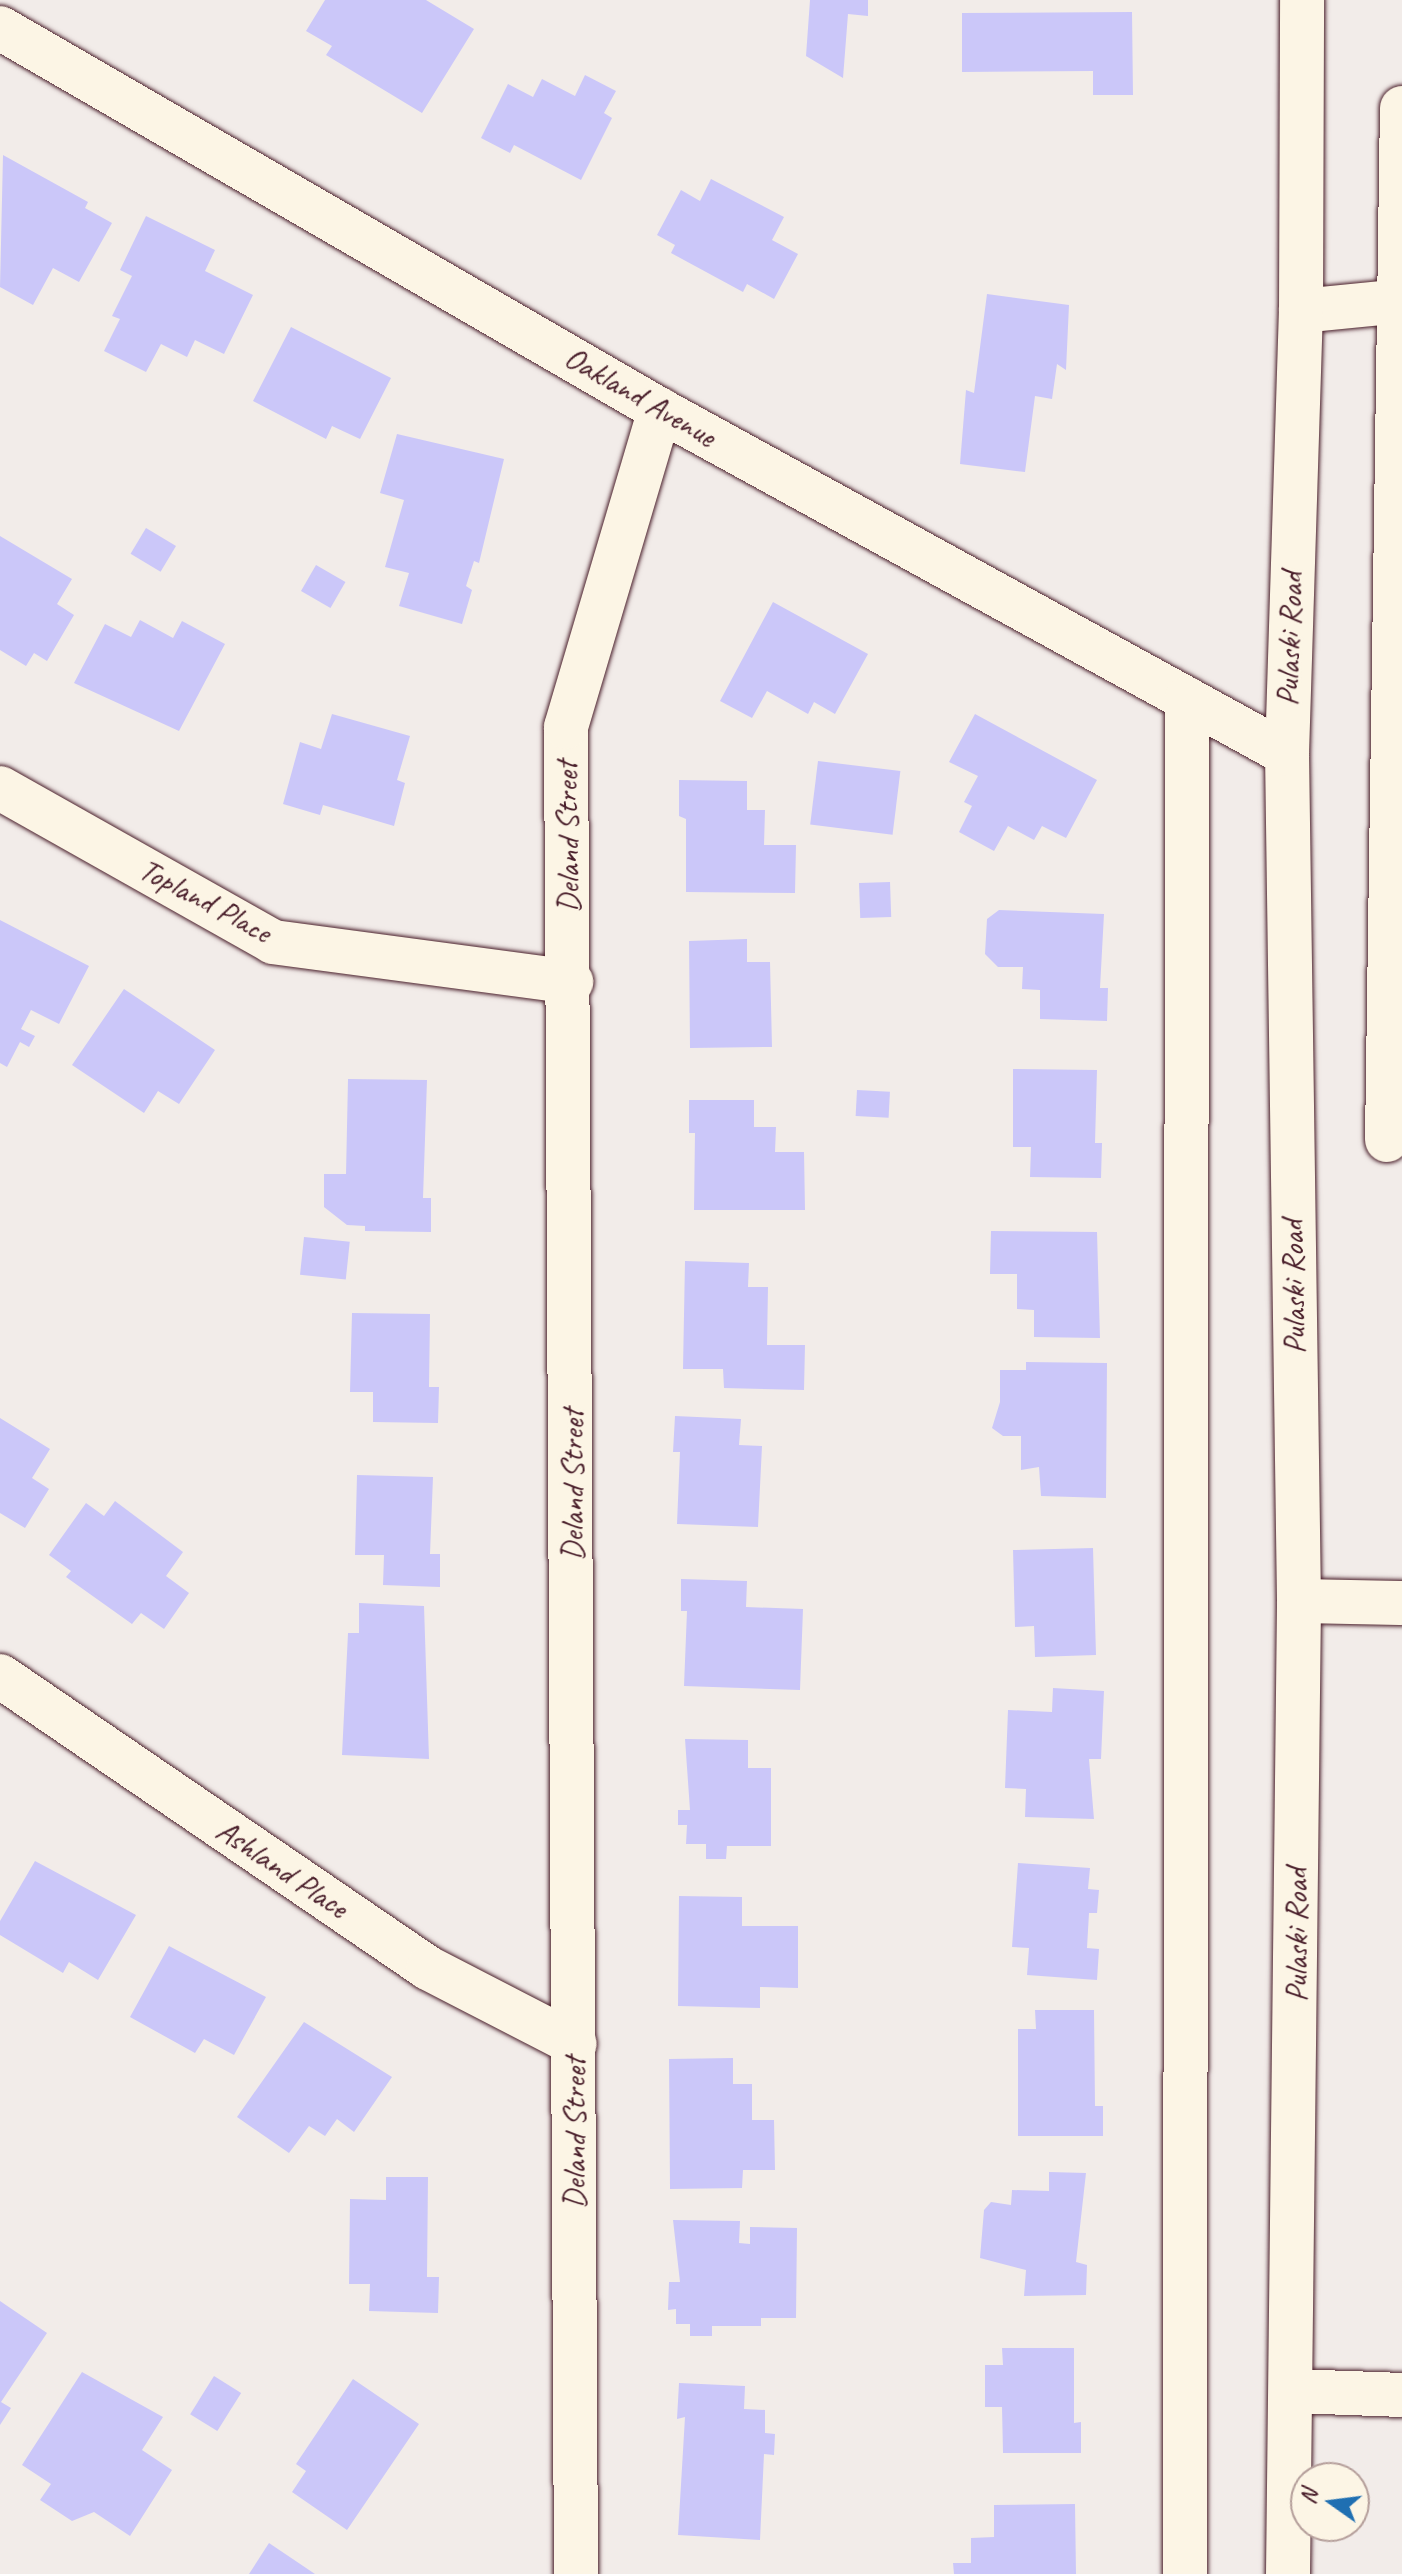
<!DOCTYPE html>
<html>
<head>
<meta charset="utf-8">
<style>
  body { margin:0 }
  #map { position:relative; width:1402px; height:2574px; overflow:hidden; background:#f2ece9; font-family:Caveat,sans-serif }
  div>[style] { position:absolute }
  .building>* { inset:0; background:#cbc7f9; transform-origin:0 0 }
  .roads { filter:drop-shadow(0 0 2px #4a1f2b) drop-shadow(0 0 2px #4a1f2b) }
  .street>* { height:44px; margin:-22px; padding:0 22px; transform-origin:22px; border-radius:22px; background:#fcf5e5 }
  .secondary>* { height:44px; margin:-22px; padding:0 22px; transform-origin:22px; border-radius:22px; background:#fcf5e5 }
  span { translate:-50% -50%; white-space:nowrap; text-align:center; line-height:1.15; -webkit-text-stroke:6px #fcf5e5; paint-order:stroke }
  .street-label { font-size:32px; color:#4a1f2b }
  .north { position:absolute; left:1290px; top:2462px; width:80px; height:80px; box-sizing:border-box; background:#fcf5e5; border:2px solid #b59f9b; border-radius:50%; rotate:284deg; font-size:22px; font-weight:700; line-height:32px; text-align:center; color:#4a1f2b }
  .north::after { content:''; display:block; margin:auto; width:28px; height:36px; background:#1f6fb2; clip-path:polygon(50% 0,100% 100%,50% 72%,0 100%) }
</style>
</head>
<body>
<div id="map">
  <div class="building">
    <i style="clip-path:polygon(325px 0,426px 0,474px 29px,422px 113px,326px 55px,332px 46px,306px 31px)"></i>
    <i style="clip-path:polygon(810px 0,868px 0,868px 16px,848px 14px,843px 78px,806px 56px)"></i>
    <i style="clip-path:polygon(1132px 12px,1133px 95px,1093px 95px,1093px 71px,962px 72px,962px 13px)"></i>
    <i style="clip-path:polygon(585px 75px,616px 91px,604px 113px,612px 118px,581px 180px,514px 145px,510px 153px,481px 138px,508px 84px,533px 97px,542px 79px,575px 96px)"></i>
    <i style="clip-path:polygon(3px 155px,88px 202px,85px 208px,112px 223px,79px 282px,53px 268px,33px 305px,0 287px)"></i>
    <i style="clip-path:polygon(711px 179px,784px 217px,772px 240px,798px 254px,774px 299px,747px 284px,743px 292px,671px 253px,675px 245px,657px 235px,681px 190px,700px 201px)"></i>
    <i style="clip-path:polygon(146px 216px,215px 250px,205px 271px,253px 295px,224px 354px,195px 340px,187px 357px,161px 344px,146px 372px,104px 351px,120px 319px,112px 316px,132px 276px,120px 270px)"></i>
    <i style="clip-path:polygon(987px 294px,1069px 305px,1066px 370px,1057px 364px,1052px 399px,1035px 396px,1025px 472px,960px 464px,966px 390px,974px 393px)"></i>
    <i style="clip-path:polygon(291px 327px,391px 378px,360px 439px,332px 426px,326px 439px,253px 401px)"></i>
    <i style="clip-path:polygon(397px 434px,504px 459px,479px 563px,474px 561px,466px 586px,472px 590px,462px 624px,399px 606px,409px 573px,385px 567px,404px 500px,380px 493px)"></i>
    <i style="left:146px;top:528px;width:35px;height:30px;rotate:31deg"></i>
    <i style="clip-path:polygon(0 536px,72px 579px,57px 604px,74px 615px,47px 661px,34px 653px,26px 666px,0 650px)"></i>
    <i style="left:316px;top:565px;width:34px;height:30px;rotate:30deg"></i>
    <i style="clip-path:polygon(773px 602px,868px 654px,835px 714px,814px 702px,808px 714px,767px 691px,752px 718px,720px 701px)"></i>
    <i style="clip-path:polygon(140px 620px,173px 638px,182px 621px,225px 644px,179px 731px,74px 683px,105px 624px,131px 637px)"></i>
    <i style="clip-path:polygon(332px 714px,410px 736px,397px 780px,405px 783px,394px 826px,323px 805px,320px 815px,283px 804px,300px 742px,321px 749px)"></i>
    <i style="clip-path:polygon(975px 714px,1097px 780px,1066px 838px,1042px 826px,1034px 840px,1008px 826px,994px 851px,959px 832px,972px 806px,964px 802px,978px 776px,949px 762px)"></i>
    <i style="left:818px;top:761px;width:83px;height:64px;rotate:7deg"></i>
    <i style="clip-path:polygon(679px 780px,747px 781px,747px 810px,765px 810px,764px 845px,796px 845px,795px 893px,686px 892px,686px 819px,679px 816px)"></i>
    <i style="left:890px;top:882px;width:35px;height:31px;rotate:88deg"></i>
    <i style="clip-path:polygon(999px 910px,1104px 914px,1100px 988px,1108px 988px,1107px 1021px,1040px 1019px,1040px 990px,1022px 989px,1023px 967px,998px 967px,985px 954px,987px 919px)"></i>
    <i style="clip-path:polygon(0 920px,89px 966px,59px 1024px,31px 1010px,21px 1029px,35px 1036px,29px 1047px,20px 1042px,7px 1067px,0 1063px)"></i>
    <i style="clip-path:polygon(747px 939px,747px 962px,770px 962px,772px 1047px,690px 1048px,689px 941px)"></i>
    <i style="clip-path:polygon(124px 989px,215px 1050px,179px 1104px,158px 1091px,144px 1113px,72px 1065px)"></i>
    <i style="clip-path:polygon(1013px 1069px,1097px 1070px,1095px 1143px,1102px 1143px,1101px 1178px,1030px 1177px,1031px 1147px,1013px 1147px)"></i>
    <i style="clip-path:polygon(348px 1079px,427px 1080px,423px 1198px,431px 1198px,431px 1232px,365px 1231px,365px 1226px,347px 1225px,324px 1207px,324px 1174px,346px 1174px)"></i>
    <i style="left:857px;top:1090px;width:33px;height:26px;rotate:3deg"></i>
    <i style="clip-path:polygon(689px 1100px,754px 1100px,754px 1127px,776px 1127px,775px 1152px,804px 1152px,805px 1210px,694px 1210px,695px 1133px,689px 1133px)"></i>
    <i style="clip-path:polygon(991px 1231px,1097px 1232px,1100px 1338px,1034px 1337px,1034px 1310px,1017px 1309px,1017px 1274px,990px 1274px)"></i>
    <i style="left:304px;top:1237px;width:46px;height:38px;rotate:6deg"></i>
    <i style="clip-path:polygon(685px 1261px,749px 1263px,748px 1287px,768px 1287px,767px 1345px,805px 1345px,804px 1390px,724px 1388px,723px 1369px,683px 1369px)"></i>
    <i style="clip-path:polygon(352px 1313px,430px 1314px,429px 1387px,439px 1387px,438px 1423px,373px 1422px,373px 1392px,350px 1392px)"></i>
    <i style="clip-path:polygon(1026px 1362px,1107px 1363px,1106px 1498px,1041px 1496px,1039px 1467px,1021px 1470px,1021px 1436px,1003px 1436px,992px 1428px,1000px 1402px,1000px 1370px,1026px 1370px)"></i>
    <i style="clip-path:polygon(675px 1416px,741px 1419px,739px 1445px,762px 1446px,758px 1527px,677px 1524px,680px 1452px,673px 1452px)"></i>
    <i style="clip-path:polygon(0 1418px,50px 1449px,32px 1478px,49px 1489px,25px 1528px,0 1513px)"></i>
    <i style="clip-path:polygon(357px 1475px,433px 1477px,430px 1554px,440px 1554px,440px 1587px,383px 1585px,384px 1555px,355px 1555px)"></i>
    <i style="clip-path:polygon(115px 1501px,183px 1552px,166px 1576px,189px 1593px,164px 1629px,141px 1613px,132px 1624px,66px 1577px,71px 1571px,49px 1555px,86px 1503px,104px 1516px)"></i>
    <i style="clip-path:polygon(1093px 1548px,1096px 1655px,1035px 1657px,1034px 1626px,1015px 1627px,1013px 1550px)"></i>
    <i style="clip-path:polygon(681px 1579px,747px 1581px,746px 1607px,803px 1609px,800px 1690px,684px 1686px,687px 1611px,681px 1611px)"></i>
    <i style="clip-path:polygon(359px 1603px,424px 1606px,429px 1759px,342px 1755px,348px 1633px,359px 1633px)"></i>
    <i style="clip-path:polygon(1053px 1688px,1104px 1691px,1101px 1759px,1089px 1759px,1094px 1819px,1025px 1817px,1026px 1789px,1005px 1788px,1008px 1710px,1052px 1712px)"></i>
    <i style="clip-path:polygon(685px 1739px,748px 1740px,748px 1768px,771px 1768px,771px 1846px,727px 1846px,726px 1859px,706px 1859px,706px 1844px,686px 1844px,687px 1825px,678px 1825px,678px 1810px,690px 1810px)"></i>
    <i style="clip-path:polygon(35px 1861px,136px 1915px,98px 1980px,69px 1962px,63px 1973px,0 1935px,0 1921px)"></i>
    <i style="clip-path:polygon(1018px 1863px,1090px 1868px,1088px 1889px,1099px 1890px,1097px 1913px,1089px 1913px,1087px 1948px,1099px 1949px,1097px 1980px,1027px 1975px,1029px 1948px,1012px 1947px)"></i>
    <i style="clip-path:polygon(679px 1896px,742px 1897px,742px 1926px,798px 1926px,798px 1988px,760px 1987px,760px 2008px,678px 2006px)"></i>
    <i style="clip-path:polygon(169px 1946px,266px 1997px,234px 2055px,204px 2039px,195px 2053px,130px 2017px)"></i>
    <i style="clip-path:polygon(1035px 2010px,1094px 2010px,1095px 2106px,1103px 2106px,1103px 2136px,1018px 2136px,1018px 2029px,1036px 2029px)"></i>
    <i style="clip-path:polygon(304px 2022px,392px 2077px,354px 2132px,337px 2119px,325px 2136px,309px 2126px,289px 2153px,237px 2117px)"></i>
    <i style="clip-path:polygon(733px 2058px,733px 2084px,752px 2084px,752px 2120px,774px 2120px,775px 2170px,743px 2170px,742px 2188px,670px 2189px,669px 2059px)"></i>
    <i style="clip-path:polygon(1049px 2172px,1086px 2173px,1076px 2262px,1087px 2265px,1086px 2295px,1024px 2296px,1026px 2270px,980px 2258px,984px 2210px,991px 2202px,1011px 2205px,1012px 2190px,1049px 2191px)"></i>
    <i style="clip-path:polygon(386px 2177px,428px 2177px,427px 2277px,439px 2277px,438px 2313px,369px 2311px,370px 2284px,349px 2284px,350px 2199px,386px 2200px)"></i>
    <i style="clip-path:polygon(673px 2220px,740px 2221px,739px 2243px,750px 2244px,750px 2227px,797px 2228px,796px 2318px,761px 2318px,761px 2326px,712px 2326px,712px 2336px,690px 2336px,690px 2324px,676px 2324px,676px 2309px,668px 2310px,669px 2282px,680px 2282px)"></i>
    <i style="clip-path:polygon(0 2301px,47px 2333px,1px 2402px,11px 2408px,0 2425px)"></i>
    <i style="clip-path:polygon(1002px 2348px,1074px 2348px,1074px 2423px,1081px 2422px,1081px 2453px,1003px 2453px,1002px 2407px,985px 2407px,985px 2365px,1003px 2365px)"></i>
    <i style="clip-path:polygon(82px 2372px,163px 2417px,142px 2450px,172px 2470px,130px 2536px,94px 2512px,72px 2521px,40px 2500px,51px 2484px,22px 2465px)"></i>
    <i style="left:214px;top:2376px;width:32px;height:45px;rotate:32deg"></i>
    <i style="clip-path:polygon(353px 2379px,419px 2424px,347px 2530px,292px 2492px,306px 2471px,296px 2464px)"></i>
    <i style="clip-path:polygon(679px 2383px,745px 2386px,744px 2409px,765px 2410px,765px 2433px,775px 2434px,774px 2455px,764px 2454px,760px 2540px,678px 2535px,685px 2417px,677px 2419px)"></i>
    <i style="clip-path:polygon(1075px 2504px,1076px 2574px,954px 2574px,953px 2563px,971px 2563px,971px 2538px,994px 2537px,994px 2505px)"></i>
    <i style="clip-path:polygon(269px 2543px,315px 2574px,249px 2574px)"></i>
  </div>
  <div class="roads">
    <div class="street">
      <i style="left:0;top:28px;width:763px;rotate:30.06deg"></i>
      <i style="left:660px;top:410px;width:715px;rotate:28.75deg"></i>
      <i style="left:1301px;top:311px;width:101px;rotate:-5.7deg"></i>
      <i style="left:0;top:788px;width:313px;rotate:29.4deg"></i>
      <i style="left:273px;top:942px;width:301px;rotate:7.6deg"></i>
      <i style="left:1387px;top:1140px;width:1032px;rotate:-89.17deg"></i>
      <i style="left:1299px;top:1601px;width:103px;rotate:1.1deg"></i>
      <i style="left:0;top:1676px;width:518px;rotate:34.3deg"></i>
      <i style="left:428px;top:1968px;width:165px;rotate:27.3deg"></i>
      <i style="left:1294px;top:2391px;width:108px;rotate:2.1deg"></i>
      <i style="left:576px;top:2574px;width:1847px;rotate:-90.31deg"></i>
      <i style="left:566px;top:727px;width:331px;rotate:-73.5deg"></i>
      <i style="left:1185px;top:2574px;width:1875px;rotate:-89.94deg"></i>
    </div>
    <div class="secondary">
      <i style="left:1288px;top:2574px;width:973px;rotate:-89.35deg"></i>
      <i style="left:1299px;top:1601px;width:847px;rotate:-90.81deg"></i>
      <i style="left:1287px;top:754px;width:443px;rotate:-88.2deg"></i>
      <i style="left:1301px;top:311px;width:311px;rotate:-89.8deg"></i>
    </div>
  </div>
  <div class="street-label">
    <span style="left:640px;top:397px;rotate:30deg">Oakland Avenue</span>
    <span style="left:1290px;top:639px;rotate:-88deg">Pulaski Road</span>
    <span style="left:568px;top:837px;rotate:-91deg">Deland Street</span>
    <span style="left:205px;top:901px;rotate:28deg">Topland Place</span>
    <span style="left:1294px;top:1287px;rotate:-91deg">Pulaski Road</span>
    <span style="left:573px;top:1485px;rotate:-90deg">Deland Street</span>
    <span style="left:282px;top:1869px;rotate:34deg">Ashland Place</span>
    <span style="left:1297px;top:1935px;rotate:-90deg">Pulaski Road</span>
    <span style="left:575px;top:2133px;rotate:-90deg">Deland Street</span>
  </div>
  <div class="north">N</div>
</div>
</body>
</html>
